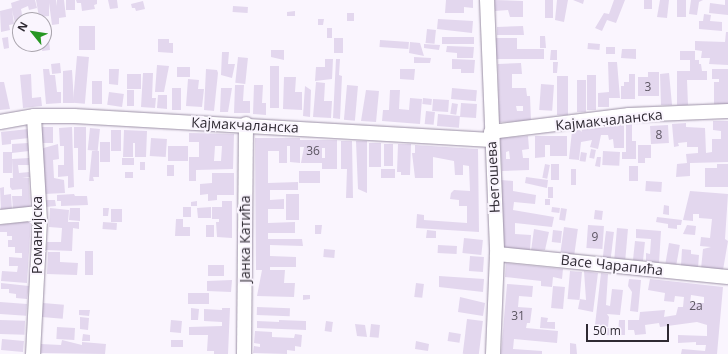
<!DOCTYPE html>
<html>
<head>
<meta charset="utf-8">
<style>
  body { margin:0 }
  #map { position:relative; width:728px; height:354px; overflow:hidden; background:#faf5fe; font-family:"Open Sans",sans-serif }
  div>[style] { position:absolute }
  .building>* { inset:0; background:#e3d7ee; transform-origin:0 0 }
  .roads { filter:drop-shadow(0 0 1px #9b90a5) drop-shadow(0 0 1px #9b90a5) }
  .minor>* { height:14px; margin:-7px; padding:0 7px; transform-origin:7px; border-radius:7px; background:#fff }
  span { translate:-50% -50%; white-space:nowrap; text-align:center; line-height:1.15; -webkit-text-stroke:4px #faf5fe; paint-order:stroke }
  .number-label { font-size:12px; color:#5c5562 }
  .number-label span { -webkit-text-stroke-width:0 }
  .street-label { font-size:14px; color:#2f2a33 }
  .north { position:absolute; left:12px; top:12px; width:40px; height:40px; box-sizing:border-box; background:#faf5fe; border:1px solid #a9a4ad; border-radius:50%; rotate:300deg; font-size:11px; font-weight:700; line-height:16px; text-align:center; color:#2f2a33 }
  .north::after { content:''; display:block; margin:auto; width:14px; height:18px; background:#279723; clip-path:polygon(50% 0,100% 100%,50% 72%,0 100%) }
  .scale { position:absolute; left:586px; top:324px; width:83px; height:18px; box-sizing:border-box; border:2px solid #2f2a33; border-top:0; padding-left:5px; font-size:12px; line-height:14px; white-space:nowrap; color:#2f2a33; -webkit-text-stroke:3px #faf5fe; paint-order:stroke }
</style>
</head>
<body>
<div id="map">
  <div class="building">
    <i style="clip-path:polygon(20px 0,35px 0,37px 8px,29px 10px,28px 6px,21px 9px,23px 20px,20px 20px,20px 32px,17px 32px,12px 10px,14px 24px,9px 25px,10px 30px,1px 32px,0 11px,12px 8px,11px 3px)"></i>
    <i style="clip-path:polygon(36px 0,56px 0,57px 6px,57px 0,64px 0,66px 17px,59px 18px,59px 24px,52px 25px,49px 3px,49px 16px,39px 17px)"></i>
    <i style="left:66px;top:0;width:9px;height:10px"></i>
    <i style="clip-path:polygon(76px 0,97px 0,97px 4px,94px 5px,95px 9px,82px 11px,81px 3px,77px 3px)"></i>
    <i style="clip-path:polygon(108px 0,117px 0,118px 8px,110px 9px)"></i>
    <i style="clip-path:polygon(446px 0,473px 0,473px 8px,464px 7px,464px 13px,445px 13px)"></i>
    <i style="clip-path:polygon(495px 0,523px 1px,523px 17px,510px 17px,508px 10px,495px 11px)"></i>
    <i style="left:545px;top:0;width:8px;height:18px"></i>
    <i style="clip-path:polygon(557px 0,568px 0,564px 22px,555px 20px)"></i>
    <i style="clip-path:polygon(573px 0,584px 0,583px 4px)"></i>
    <i style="clip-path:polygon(614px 0,625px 0,616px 23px,607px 20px,602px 31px,595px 28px,604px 13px,609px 14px)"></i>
    <i style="left:644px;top:0;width:8px;height:9px"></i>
    <i style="clip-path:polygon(660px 0,669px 0,667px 18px,657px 17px)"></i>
    <i style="left:677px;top:0;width:9px;height:17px"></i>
    <i style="clip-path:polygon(691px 0,703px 0,699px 2px,697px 15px,689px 14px)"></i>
    <i style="clip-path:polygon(725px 0,728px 0,728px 15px,709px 13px,710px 3px,725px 5px)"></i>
    <i style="clip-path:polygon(143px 1px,145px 9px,136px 11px,135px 8px,132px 8px,131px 4px)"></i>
    <i style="left:233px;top:6px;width:15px;height:6px;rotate:4deg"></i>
    <i style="clip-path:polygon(295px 11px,295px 16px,287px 16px,287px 12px)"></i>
    <i style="left:347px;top:13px;width:7px;height:8px"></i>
    <i style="clip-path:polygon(704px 14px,711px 15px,710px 21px,722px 22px,722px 31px,699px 29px,699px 21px,703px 21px)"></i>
    <i style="clip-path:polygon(318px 19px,324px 19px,323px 25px,318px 25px)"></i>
    <i style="clip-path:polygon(438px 19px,473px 21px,472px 33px,437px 29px)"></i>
    <i style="left:79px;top:26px;width:16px;height:24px"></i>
    <i style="clip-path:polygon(523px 26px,524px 35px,497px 35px,497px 27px)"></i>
    <i style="left:327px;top:28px;width:5px;height:10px"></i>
    <i style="left:427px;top:29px;width:9px;height:14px;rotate:6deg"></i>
    <i style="clip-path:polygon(726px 32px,728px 32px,728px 65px,709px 64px,710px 58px,701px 58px,702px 51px,695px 50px,695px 41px,725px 42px)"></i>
    <i style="clip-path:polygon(540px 36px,545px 36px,546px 48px,540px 48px)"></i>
    <i style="clip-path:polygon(8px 37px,9px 48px,4px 49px,2px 38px)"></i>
    <i style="left:442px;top:37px;width:32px;height:7px"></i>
    <i style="left:334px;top:38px;width:9px;height:15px"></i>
    <i style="left:494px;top:38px;width:23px;height:11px"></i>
    <i style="clip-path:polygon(158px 39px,169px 39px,169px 43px,173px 43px,173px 53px,158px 52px)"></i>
    <i style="clip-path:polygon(44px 40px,49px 40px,50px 50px,42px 51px)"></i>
    <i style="left:380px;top:40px;width:29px;height:7px;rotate:4deg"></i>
    <i style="clip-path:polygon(410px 42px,420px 43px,424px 56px,409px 53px)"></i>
    <i style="left:588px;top:43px;width:12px;height:6px;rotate:5deg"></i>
    <i style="clip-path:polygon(424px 44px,440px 45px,439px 50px,424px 48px)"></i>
    <i style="clip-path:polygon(447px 46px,474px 47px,473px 58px,457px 58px,457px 53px,446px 52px)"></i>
    <i style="left:606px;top:47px;width:9px;height:7px"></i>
    <i style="left:544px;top:49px;width:10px;height:48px;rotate:90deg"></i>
    <i style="clip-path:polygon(622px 49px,636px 49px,636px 59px,621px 58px)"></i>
    <i style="clip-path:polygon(271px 50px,284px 50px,284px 60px,271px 57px)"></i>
    <i style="clip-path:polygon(551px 50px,557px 50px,557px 60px,550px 60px)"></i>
    <i style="clip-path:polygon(680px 51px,695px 51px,695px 60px,699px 60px,699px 64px,701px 64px,702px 71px,707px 71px,707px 80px,687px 80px,688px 105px,677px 105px,677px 71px,690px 71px,690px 60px,680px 60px)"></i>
    <i style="clip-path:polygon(222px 52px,229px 52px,228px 64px,235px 64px,232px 78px,221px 75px)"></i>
    <i style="left:77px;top:56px;width:12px;height:47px;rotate:5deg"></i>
    <i style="left:238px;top:57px;width:10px;height:26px;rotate:6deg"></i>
    <i style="clip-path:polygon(414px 57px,431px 58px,430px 63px,414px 63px)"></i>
    <i style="clip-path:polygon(325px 59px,333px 59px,332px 79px,315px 81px,316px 67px,325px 67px)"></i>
    <i style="clip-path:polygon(336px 59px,340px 59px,339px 75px,342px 76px,340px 119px,333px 118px)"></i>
    <i style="clip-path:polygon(452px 59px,475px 60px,474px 73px,461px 73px,461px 69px,452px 69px)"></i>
    <i style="clip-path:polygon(553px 62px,558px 62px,557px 73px,553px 73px)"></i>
    <i style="clip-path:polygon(608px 62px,617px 62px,620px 98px,609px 98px,609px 107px,598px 107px,598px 93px,609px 92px)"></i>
    <i style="left:60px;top:63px;width:10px;height:9px;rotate:84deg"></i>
    <i style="clip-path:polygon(evenodd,521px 63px,522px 74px,512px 74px,512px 88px,526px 88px,527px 96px,530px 96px,531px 121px,499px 122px,498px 64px,521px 63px,516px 106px,523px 106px,523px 111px,517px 111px,516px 106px)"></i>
    <i style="clip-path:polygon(157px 65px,169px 66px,164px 92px,155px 92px)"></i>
    <i style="left:270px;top:66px;width:9px;height:42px"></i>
    <i style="left:177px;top:67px;width:13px;height:10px"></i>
    <i style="clip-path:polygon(43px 69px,49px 69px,50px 75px,55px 75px,57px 92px,61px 92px,61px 103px,46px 104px)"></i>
    <i style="clip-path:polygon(109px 69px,119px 69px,118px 85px,109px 84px)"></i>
    <i style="clip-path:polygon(206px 69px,217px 70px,218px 73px,214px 111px,204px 110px)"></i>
    <i style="clip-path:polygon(400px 69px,415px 69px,414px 80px,400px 79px)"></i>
    <i style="clip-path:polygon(712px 69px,728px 69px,728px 105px,714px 105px,714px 82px,719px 82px,719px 79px,712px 79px)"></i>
    <i style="clip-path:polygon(72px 70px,74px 103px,63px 103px,63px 71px)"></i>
    <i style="clip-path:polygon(648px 72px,659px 72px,659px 96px,638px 96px,638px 77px,648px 77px)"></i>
    <i style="clip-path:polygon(143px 73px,153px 73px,152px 98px,156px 98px,155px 108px,141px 107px)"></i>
    <i style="clip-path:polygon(669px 73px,672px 105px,661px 105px,660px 74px)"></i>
    <i style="clip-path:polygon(31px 74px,32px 98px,41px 97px,42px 106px,23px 108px,20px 75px)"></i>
    <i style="left:127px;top:74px;width:14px;height:15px"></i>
    <i style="clip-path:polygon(629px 74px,635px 74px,635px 99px,621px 99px,621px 86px,624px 86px,624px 82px,629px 82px)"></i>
    <i style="left:587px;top:75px;width:9px;height:35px"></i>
    <i style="left:557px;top:76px;width:11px;height:39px"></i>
    <i style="clip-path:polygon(284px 77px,296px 77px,295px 92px,302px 92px,302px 110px,283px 109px)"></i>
    <i style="clip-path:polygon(188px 79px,199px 80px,198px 89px,204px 89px,202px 107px,186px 106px)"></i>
    <i style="left:577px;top:80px;width:9px;height:32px"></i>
    <i style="left:92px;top:81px;width:10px;height:23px"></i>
    <i style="clip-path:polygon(0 82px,4px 82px,10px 109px,0 110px)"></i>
    <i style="clip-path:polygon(316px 82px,325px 83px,324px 101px,332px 101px,331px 118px,313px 117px)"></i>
    <i style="left:541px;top:84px;width:13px;height:26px;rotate:4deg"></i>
    <i style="clip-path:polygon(235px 85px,244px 85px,243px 101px,250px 101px,250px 113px,234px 113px)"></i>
    <i style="clip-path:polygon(254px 85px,263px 85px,262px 103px,266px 103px,266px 115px,253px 114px)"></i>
    <i style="left:347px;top:85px;width:11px;height:35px;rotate:5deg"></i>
    <i style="clip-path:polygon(305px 86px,311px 90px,310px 117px,303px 116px)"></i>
    <i style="left:172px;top:88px;width:9px;height:22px"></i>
    <i style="clip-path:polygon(221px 88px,232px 88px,228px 112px,220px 112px)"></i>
    <i style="left:452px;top:88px;width:25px;height:11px;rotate:5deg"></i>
    <i style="left:127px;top:90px;width:7px;height:16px"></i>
    <i style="clip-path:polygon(366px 90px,379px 91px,376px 122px,361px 121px)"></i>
    <i style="clip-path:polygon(390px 90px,400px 90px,399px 109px,409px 110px,410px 98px,422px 99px,420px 124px,382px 121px,383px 110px,389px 110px)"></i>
    <i style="left:109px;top:92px;width:15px;height:13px;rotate:8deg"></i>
    <i style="clip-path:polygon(158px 95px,167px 95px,167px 109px,157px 108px)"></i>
    <i style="left:423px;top:98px;width:9px;height:6px;rotate:6deg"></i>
    <i style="left:433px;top:99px;width:16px;height:12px;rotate:4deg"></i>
    <i style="left:452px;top:103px;width:6px;height:11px;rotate:9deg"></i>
    <i style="left:461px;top:103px;width:16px;height:14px;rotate:4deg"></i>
    <i style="left:426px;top:111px;width:9px;height:13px;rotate:6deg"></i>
    <i style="left:438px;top:114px;width:22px;height:12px;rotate:5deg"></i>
    <i style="clip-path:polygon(713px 121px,728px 121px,728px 162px,690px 163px,690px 176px,676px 177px,677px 164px,687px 163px,686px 154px,698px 153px,698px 147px,687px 147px,687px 142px,678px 143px,679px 146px,674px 147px,672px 124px,686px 123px,686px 127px,705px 128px,706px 153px,712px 152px,712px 139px,721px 139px,721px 131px,713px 130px)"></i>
    <i style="clip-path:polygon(624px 123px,624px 148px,614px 148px,613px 139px,609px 140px,608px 135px,601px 135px,598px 149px,590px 147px,592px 140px,581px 142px,579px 160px,569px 159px,572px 131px)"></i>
    <i style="clip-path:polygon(626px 123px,632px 123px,632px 141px,636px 141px,636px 159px,622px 159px,622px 152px,626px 152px)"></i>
    <i style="left:668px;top:125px;width:18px;height:18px;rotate:87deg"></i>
    <i style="left:40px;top:127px;width:13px;height:16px"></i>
    <i style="clip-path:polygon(72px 127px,74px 187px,68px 188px,68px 176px,58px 177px,58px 165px,64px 165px,64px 146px,60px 146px,59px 128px)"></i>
    <i style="clip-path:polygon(74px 127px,86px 127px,86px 170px,78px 170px,78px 148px,74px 148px)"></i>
    <i style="left:90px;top:128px;width:10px;height:22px;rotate:6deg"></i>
    <i style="clip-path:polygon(28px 129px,29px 138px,11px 140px,11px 144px,2px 145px,1px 132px)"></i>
    <i style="left:111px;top:130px;width:10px;height:21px"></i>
    <i style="clip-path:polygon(124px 130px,147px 131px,146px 157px,135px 157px,135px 143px,133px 143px,133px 157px,123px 157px)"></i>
    <i style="clip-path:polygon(evenodd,189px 133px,234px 134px,233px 169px,196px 170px,196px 181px,189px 181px,189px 157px,199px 157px,199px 142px,189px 142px,189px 133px,215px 146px,222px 146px,221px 161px,214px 161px,215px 146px)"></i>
    <i style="clip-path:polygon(evenodd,528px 136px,529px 149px,522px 150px,523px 158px,529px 158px,529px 170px,502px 171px,500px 138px,528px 136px,509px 151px,510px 159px,506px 159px,506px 152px,509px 151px)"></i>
    <i style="clip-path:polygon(535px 136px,567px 136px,567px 156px,550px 156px,550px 145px,545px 145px,545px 157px,535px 158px)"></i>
    <i style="left:151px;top:138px;width:16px;height:18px;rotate:4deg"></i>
    <i style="clip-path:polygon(255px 138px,300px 138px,300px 163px,290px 162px,290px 146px,287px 146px,287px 163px,279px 163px,279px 151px,268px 151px,268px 183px,298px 182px,298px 190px,270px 190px,270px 200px,284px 199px,284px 209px,268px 209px,268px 223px,295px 222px,295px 233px,268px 233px,268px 239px,302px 239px,303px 246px,270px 245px,270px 256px,296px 257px,296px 267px,270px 267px,270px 270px,285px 270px,284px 283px,295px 283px,294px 297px,257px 296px,262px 270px,256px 270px)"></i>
    <i style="clip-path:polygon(evenodd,300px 140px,337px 140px,337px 169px,322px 169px,322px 163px,301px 163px,304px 147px,300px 147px,300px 140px,322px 148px,325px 148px,325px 158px,322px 158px,322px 148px)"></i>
    <i style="clip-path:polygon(341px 141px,352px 141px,353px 198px,346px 198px,347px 169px,341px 169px)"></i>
    <i style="clip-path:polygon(356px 141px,367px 141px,367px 193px,358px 189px)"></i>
    <i style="left:100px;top:142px;width:10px;height:20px"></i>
    <i style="clip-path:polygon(28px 143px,29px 151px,12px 153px,12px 144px)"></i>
    <i style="left:369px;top:143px;width:12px;height:24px"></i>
    <i style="clip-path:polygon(58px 144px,59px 159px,53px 160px,54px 178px,64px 180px,65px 193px,44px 194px,40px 149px)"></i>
    <i style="left:384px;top:144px;width:9px;height:22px"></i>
    <i style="clip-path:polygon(398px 144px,411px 144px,410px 175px,401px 175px,401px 172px,397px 172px)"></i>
    <i style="clip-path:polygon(415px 145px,478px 149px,479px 232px,416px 228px,417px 214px,424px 215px,424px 220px,467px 223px,467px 206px,459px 206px,459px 200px,450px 199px,451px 193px,454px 190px,470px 191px,469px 166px,463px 165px,463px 175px,455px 175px,454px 161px,433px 157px,433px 178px,415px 178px,412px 153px,415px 153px)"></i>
    <i style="clip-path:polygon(638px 145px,651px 145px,651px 158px,645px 158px,645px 163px,638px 163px)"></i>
    <i style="left:168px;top:146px;width:20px;height:15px"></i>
    <i style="left:591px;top:149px;width:5px;height:9px;rotate:11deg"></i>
    <i style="clip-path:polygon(92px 151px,99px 151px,99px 177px,93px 177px,94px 181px,89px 181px)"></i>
    <i style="left:603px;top:151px;width:17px;height:14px;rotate:3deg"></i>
    <i style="left:3px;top:152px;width:9px;height:21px"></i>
    <i style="left:581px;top:152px;width:6px;height:9px;rotate:9deg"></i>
    <i style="clip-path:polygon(597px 157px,601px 157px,600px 167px,595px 166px)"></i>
    <i style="clip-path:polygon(29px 158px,29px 165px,18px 165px,19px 173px,29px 172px,30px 177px,22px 178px,29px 178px,30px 209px,13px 210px,12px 196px,22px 196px,22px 189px,12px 190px,10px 187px,10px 178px,13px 178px,12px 159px)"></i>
    <i style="left:122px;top:158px;width:12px;height:7px"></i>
    <i style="left:140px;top:162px;width:5px;height:8px"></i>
    <i style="left:545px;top:164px;width:5px;height:14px;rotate:11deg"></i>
    <i style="left:551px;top:164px;width:8px;height:16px"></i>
    <i style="clip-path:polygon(717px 164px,728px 164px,728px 187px,705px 187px,705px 168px,717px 168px)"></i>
    <i style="left:167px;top:165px;width:7px;height:11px"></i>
    <i style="left:629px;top:166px;width:9px;height:15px"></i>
    <i style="left:381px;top:169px;width:14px;height:9px"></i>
    <i style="left:571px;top:169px;width:5px;height:16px"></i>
    <i style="left:320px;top:171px;width:12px;height:21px;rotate:90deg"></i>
    <i style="left:125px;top:172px;width:8px;height:6px"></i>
    <i style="clip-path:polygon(212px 173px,234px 173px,234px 195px,217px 195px,217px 200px,208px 201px,208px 194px,200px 195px,200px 184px,212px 183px)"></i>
    <i style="clip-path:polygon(526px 177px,548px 180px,547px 188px,525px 183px)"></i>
    <i style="clip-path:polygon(501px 180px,513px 181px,513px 191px,536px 195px,535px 204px,514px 202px,513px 210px,554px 217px,552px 227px,515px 223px,515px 234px,531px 235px,530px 250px,504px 248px)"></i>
    <i style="left:646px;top:181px;width:16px;height:10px;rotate:4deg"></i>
    <i style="clip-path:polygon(4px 187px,4px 195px,11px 194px,12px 210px,1px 211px,0 188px)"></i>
    <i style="left:548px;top:187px;width:5px;height:11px"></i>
    <i style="clip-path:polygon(690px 191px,728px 194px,725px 239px,728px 241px,723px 270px,701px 269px,703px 249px,711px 247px,700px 246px,701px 237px,710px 238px,712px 219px,699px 218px,699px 214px,693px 214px,693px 221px,683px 220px)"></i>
    <i style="clip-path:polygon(74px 194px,75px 196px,87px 196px,88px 205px,61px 206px,61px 201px,57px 201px,57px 195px)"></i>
    <i style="left:286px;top:194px;width:13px;height:26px"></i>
    <i style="left:545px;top:199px;width:5px;height:6px"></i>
    <i style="clip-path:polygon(45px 200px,55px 200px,56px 206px,45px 207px)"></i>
    <i style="clip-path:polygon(197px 201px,197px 206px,191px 206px,191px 202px)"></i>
    <i style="clip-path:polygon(222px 201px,232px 201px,232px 238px,217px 237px,216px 222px,219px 222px,219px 219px,212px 219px,212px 207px,222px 207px)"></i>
    <i style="clip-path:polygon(664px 205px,669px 206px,669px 215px,663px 214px)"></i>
    <i style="left:183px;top:207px;width:8px;height:10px"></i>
    <i style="clip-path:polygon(211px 207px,211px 218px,198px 218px,197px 208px)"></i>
    <i style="left:552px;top:207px;width:8px;height:5px;rotate:7deg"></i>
    <i style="clip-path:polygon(50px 208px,69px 210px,68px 222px,79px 222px,79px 229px,73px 228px,72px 251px,46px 250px,47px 242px,61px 242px,62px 228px,49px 227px)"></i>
    <i style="clip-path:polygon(70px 208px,80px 208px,80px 221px,69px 220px)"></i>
    <i style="clip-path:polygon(103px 208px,109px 208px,108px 216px,103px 216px)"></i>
    <i style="left:561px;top:208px;width:6px;height:12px;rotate:9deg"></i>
    <i style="left:111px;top:209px;width:11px;height:13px"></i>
    <i style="left:595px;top:210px;width:8px;height:9px;rotate:7deg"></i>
    <i style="clip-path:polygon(657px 217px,682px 220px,681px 225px,677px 225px,677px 229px,668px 228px,668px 224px,656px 222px)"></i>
    <i style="clip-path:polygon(176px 219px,183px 219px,183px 227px,190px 227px,190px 236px,175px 236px)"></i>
    <i style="clip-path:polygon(31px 221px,27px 283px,1px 281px,2px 271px,17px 272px,18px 266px,9px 266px,9px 257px,22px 258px,22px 253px,15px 253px,15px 247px,8px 247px,8px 240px,12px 240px,12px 236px,7px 236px,7px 232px,0 232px,0 225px)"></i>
    <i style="left:103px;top:222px;width:14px;height:7px;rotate:4deg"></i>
    <i style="left:206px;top:225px;width:8px;height:12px"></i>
    <i style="clip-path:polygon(315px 225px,322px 225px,321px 234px,315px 234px)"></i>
    <i style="left:588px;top:225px;width:16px;height:23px;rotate:4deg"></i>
    <i style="clip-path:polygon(687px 225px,696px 226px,695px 235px,683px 234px)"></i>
    <i style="left:564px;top:227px;width:14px;height:26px;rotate:8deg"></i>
    <i style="left:617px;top:228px;width:11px;height:31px;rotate:5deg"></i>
    <i style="clip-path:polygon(534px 229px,549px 232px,545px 250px,531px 251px)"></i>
    <i style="clip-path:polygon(636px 229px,661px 231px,659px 263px,646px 262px,646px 253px,650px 254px,651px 239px,636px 238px)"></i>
    <i style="clip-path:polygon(427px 230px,436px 231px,436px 238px,426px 238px)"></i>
    <i style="left:553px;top:230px;width:9px;height:12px;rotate:6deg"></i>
    <i style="left:606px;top:231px;width:8px;height:27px;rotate:7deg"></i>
    <i style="left:464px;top:238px;width:19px;height:15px;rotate:6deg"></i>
    <i style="left:635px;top:241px;width:10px;height:19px;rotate:6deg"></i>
    <i style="left:669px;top:243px;width:11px;height:20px;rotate:10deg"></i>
    <i style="left:438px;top:245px;width:19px;height:8px;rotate:3deg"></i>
    <i style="left:324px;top:249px;width:11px;height:8px;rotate:5deg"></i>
    <i style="clip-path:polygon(682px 249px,691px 250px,691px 254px,699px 255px,698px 268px,681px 266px)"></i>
    <i style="left:85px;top:251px;width:8px;height:24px"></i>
    <i style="clip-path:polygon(48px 252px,60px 252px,60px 262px,78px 263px,77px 275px,47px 274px)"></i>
    <i style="left:470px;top:256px;width:14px;height:15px;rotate:4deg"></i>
    <i style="clip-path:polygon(506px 263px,563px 269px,562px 279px,553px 277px,552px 287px,541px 286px,541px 281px,505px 277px)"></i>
    <i style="left:208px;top:265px;width:16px;height:11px"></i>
    <i style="left:570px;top:271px;width:12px;height:28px;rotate:5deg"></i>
    <i style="clip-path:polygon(584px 271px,598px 273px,593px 312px,578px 309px,580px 299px,586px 300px)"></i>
    <i style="clip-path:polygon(601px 273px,608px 274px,606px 305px,610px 306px,612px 289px,623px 290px,620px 315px,607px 314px,609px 317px,608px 327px,595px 325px)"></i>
    <i style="clip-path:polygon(439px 276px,484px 279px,483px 292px,439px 287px)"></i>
    <i style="clip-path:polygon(629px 279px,641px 280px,638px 312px,630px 311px,632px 292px,628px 286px)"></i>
    <i style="clip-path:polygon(evenodd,650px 279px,723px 287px,717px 354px,681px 354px,682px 349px,705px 351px,706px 345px,696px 345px,696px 342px,678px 343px,678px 335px,707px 336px,707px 325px,697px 322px,660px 327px,659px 323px,645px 325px,646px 334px,635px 335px,634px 330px,628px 330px,628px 320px,639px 320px,640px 312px,665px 310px,664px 317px,676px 315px,678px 307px,683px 307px,684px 297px,675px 296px,674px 302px,664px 301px,665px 293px,648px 290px,650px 279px,691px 295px,704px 297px,704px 303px,690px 303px,691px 295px)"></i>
    <i style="clip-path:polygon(232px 280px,231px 292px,207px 291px,207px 281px)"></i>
    <i style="clip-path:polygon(1px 283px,29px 286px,27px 299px,16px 298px,16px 294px,9px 293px,9px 289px,1px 289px)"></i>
    <i style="left:416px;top:283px;width:8px;height:14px;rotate:7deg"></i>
    <i style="clip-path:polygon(507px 284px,533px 286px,532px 297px,519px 296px,518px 307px,532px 308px,530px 323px,527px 323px,526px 328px,558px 331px,557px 343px,514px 339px,513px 349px,542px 351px,542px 354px,501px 354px)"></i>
    <i style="left:553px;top:286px;width:12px;height:22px;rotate:5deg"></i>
    <i style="left:188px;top:293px;width:21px;height:11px"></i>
    <i style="clip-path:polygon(303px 295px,310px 295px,310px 299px,303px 300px)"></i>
    <i style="clip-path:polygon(460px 297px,485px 303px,483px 316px,458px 312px)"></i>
    <i style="left:0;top:302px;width:27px;height:12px;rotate:4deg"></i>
    <i style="left:43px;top:303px;width:21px;height:14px;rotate:5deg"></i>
    <i style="left:257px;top:307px;width:33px;height:8px;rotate:2deg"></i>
    <i style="clip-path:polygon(191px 308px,199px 309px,198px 320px,191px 320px)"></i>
    <i style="clip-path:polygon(222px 308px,230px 308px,228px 354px,214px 354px,214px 351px,207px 351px,208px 335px,189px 335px,189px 327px,222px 326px,222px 322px,204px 321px,204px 309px,222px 310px)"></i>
    <i style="clip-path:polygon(79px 310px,90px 310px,89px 316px,79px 315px)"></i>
    <i style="clip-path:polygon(80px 317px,89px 318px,88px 330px,80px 329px)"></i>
    <i style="clip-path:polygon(541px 317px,548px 318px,547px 322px,555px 322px,555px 329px,540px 328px)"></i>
    <i style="left:467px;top:319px;width:16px;height:35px;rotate:7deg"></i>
    <i style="left:0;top:320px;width:25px;height:14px;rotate:2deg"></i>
    <i style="left:171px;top:320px;width:11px;height:12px;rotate:5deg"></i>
    <i style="clip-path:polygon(279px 320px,306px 321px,306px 330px,257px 328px,257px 321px,279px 322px)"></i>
    <i style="clip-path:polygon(619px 320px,625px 320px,625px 335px,618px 335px)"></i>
    <i style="left:326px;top:321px;width:7px;height:10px;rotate:8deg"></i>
    <i style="clip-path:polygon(355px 324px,365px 325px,367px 337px,357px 336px)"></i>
    <i style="left:371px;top:324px;width:9px;height:13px;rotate:6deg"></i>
    <i style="left:57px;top:327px;width:18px;height:12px;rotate:3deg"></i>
    <i style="left:596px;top:327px;width:22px;height:7px;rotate:5deg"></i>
    <i style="clip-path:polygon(255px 331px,272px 332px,272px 337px,294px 338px,295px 334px,302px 335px,301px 347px,295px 346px,295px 351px,287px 350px,287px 354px,253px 353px,254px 346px,260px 347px,260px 344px,254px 343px)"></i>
    <i style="left:449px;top:332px;width:12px;height:9px;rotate:9deg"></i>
    <i style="clip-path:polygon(83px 334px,90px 335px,90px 341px,82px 341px)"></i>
    <i style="left:2px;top:339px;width:22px;height:11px;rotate:5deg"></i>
    <i style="clip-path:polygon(62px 340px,82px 345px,82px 342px,106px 344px,105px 354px,41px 353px,41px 344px,61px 345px)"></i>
    <i style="left:171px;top:340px;width:12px;height:7px"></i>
    <i style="clip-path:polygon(416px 341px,429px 344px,428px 351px,415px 349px)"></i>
    <i style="clip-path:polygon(570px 343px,576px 344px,577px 354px,570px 354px)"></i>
  </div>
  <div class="roads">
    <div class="minor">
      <i style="left:487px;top:0;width:254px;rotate:87.7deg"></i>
      <i style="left:497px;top:254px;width:100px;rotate:92.3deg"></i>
      <i style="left:0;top:122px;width:35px;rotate:-10deg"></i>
      <i style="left:34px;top:116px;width:40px"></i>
      <i style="left:74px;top:116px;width:418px;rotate:3.3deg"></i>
      <i style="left:491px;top:132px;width:139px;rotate:-7deg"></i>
      <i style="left:629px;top:115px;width:99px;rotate:-2.3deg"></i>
      <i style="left:0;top:217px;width:39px;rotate:-6deg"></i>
      <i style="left:497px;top:254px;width:232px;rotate:5.7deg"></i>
      <i style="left:33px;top:354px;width:133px;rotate:-87deg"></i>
      <i style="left:40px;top:221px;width:105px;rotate:-93.3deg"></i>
      <i style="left:244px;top:354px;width:230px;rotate:-89.5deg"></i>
    </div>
  </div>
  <div class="number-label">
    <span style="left:648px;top:87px">3</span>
    <span style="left:659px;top:135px">8</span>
    <span style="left:313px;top:151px">36</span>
    <span style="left:595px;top:237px">9</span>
    <span style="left:696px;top:306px">2a</span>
    <span style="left:518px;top:316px">31</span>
  </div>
  <div class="street-label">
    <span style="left:609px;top:120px;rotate:-6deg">Кајмакчаланска</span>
    <span style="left:245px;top:125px;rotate:3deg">Кајмакчаланска</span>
    <span style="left:493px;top:177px;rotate:-93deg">Његошева</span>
    <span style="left:37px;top:235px;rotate:-90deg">Романијска</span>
    <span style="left:245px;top:239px;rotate:-90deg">Јанка Катића</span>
    <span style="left:612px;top:265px;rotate:6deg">Васе Чарапића</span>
  </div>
  <div class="north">N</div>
  <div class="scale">50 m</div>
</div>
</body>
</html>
